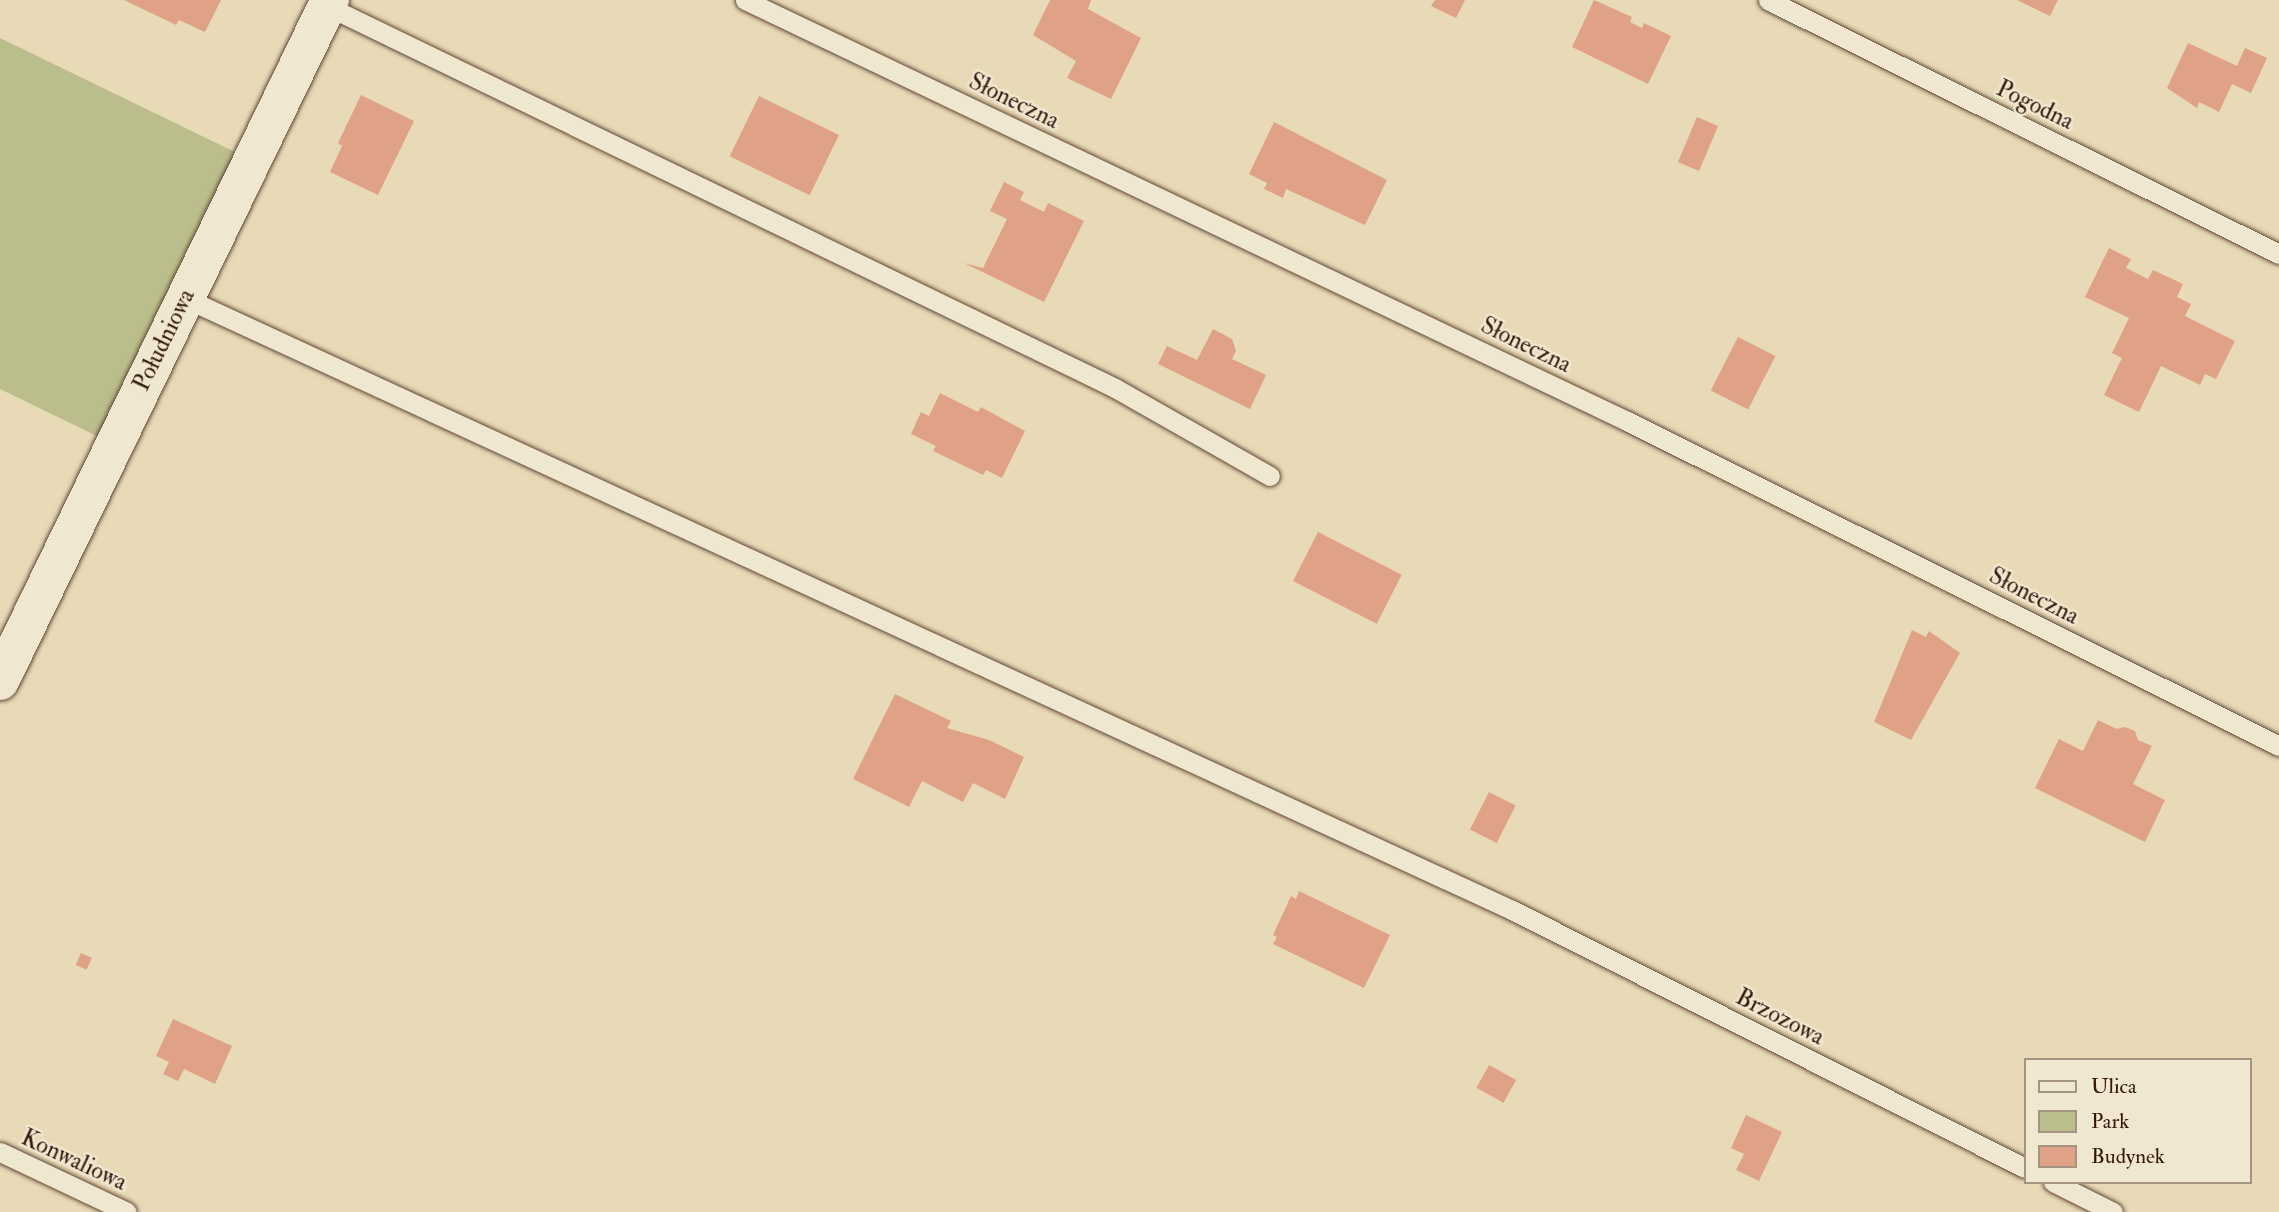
<!DOCTYPE html>
<html>
<head>
<meta charset="utf-8">
<style>
  body { margin:0 }
  #map { position:relative; width:2279px; height:1212px; overflow:hidden; background:#e8dab6; font-family:"IM FELL Double Pica",serif }
  div>[style] { position:absolute }
  .green>* { inset:0; background:#bbbe8a }
  .building>* { inset:0; background:#dfa286; transform-origin:0 0 }
  .roads { filter:drop-shadow(0 0 2px #614838) drop-shadow(0 0 2px #614838) }
  .service>* { height:19px; margin:-9.5px; padding:0 9.5px; transform-origin:9.5px; border-radius:9.5px; background:#f0e7d0 }
  .minor>* { height:38px; margin:-19px; padding:0 19px; transform-origin:19px; border-radius:19px; background:#f0e7d0 }
  span { translate:-50% -50%; white-space:nowrap; text-align:center; line-height:1.15; -webkit-text-stroke:5px #f0e7d0; paint-order:stroke }
  .street-label { font-size:24px; color:#34180e }
  .legend { position:absolute; left:2024px; top:1058px; width:228px; height:126px; box-sizing:border-box; background:#f0e7d0; border:2px solid #a59482; margin:0; padding:9px 12px; list-style:none; font-size:21px; color:#34180e }
  .legend li { display:flex; align-items:center; gap:14px; height:35px }
  .legend b { width:35px; border:2px solid #a59482 }
</style>
</head>
<body>
<div id="map">
  <div class="green">
    <i style="clip-path:polygon(0 38px,237px 153px,101px 438px,0 389px)"></i>
  </div>
  <div class="building">
    <i style="clip-path:polygon(124px 0,221px 0,205px 32px,179px 20px,176px 25px)"></i>
    <i style="clip-path:polygon(1050px 0,1091px 0,1088px 9px,1141px 38px,1111px 99px,1067px 78px,1076px 61px,1033px 35px)"></i>
    <i style="clip-path:polygon(1435px 0,1465px 0,1456px 18px,1431px 6px)"></i>
    <i style="clip-path:polygon(1594px 0,1632px 17px,1630px 22px,1642px 28px,1644px 23px,1671px 36px,1648px 84px,1572px 47px)"></i>
    <i style="clip-path:polygon(2017px 0,2058px 0,2050px 16px)"></i>
    <i style="clip-path:polygon(2188px 43px,2237px 66px,2245px 48px,2267px 58px,2251px 93px,2232px 84px,2219px 112px,2199px 102px,2197px 108px,2167px 88px)"></i>
    <i style="clip-path:polygon(361px 95px,414px 121px,378px 195px,330px 172px,342px 146px,338px 143px)"></i>
    <i style="left:759px;top:96px;width:89px;height:67px;rotate:26deg"></i>
    <i style="left:1697px;top:117px;width:23px;height:49px;rotate:23deg"></i>
    <i style="clip-path:polygon(1274px 122px,1387px 180px,1365px 225px,1286px 189px,1283px 198px,1264px 189px,1267px 183px,1249px 174px)"></i>
    <i style="clip-path:polygon(1004px 182px,1024px 192px,1020px 200px,1044px 212px,1048px 203px,1084px 221px,1044px 302px,964px 263px,983px 268px,1007px 219px,990px 211px)"></i>
    <i style="clip-path:polygon(2109px 248px,2131px 259px,2126px 268px,2148px 279px,2153px 270px,2183px 284px,2177px 297px,2191px 304px,2185px 316px,2235px 341px,2216px 379px,2205px 374px,2200px 385px,2161px 366px,2139px 412px,2104px 395px,2122px 358px,2112px 353px,2129px 318px,2085px 297px)"></i>
    <i style="clip-path:polygon(1213px 329px,1232px 339px,1236px 351px,1232px 359px,1266px 375px,1250px 409px,1158px 364px,1167px 346px,1197px 360px)"></i>
    <i style="left:1738px;top:337px;width:42px;height:60px;rotate:27deg"></i>
    <i style="clip-path:polygon(940px 393px,978px 412px,981px 407px,1025px 431px,1002px 478px,986px 470px,983px 475px,933px 451px,936px 446px,911px 434px,921px 412px,929px 416px)"></i>
    <i style="left:1318px;top:532px;width:94px;height:55px;rotate:27deg"></i>
    <i style="clip-path:polygon(1912px 630px,1926px 637px,1929px 631px,1960px 653px,1911px 740px,1874px 722px)"></i>
    <i style="clip-path:polygon(895px 694px,951px 721px,947px 728px,989px 740px,1024px 757px,1005px 799px,973px 783px,963px 802px,922px 781px,909px 807px,853px 779px)"></i>
    <i style="clip-path:polygon(2098px 720px,2117px 729px,2125px 727px,2135px 731px,2138px 740px,2152px 746px,2133px 784px,2165px 800px,2145px 842px,2035px 788px,2059px 739px,2083px 751px)"></i>
    <i style="left:1489px;top:792px;width:30px;height:42px;rotate:27deg"></i>
    <i style="clip-path:polygon(1299px 891px,1390px 935px,1364px 988px,1273px 944px,1277px 937px,1273px 935px,1291px 896px,1296px 899px)"></i>
    <i style="left:81px;top:953px;width:12px;height:13px;rotate:24deg"></i>
    <i style="clip-path:polygon(173px 1019px,232px 1046px,215px 1084px,184px 1069px,178px 1081px,163px 1074px,169px 1062px,156px 1056px)"></i>
    <i style="left:1489px;top:1065px;width:31px;height:26px;rotate:29deg"></i>
    <i style="clip-path:polygon(1746px 1115px,1782px 1132px,1759px 1181px,1736px 1170px,1744px 1154px,1731px 1148px)"></i>
  </div>
  <div class="roads">
    <div class="service">
      <i style="left:745px;top:0;width:977px;rotate:25.52deg"></i>
      <i style="left:1627px;top:421px;width:729px;rotate:26.49deg"></i>
      <i style="left:1768px;top:0;width:571px;rotate:26.43deg"></i>
      <i style="left:327px;top:6px;width:876px;rotate:25.86deg"></i>
      <i style="left:1115px;top:388px;width:178px;rotate:29.6deg"></i>
      <i style="left:185px;top:298px;width:1461px;rotate:24.76deg"></i>
      <i style="left:1512px;top:910px;width:574px;rotate:26.7deg"></i>
      <i style="left:0;top:1152px;width:140px;rotate:25.3deg"></i>
      <i style="left:2053px;top:1182px;width:67px;rotate:26.6deg"></i>
    </div>
    <div class="minor">
      <i style="left:0;top:681px;width:757px;rotate:-64.15deg"></i>
    </div>
  </div>
  <div class="street-label">
    <span style="left:1014px;top:101px;rotate:26deg">Słoneczna</span>
    <span style="left:2035px;top:105px;rotate:26deg">Pogodna</span>
    <span style="left:164px;top:340px;rotate:-64deg">Południowa</span>
    <span style="left:1526px;top:345px;rotate:26deg">Słoneczna</span>
    <span style="left:2034px;top:596px;rotate:27deg">Słoneczna</span>
    <span style="left:1780px;top:1017px;rotate:27deg">Brzozowa</span>
    <span style="left:74px;top:1160px;rotate:25deg">Konwaliowa</span>
  </div>
  <ul class="legend">
  <li><b style="height:9px;background:#f0e7d0"></b>Ulica</li>
  <li><b style="height:19px;background:#bbbe8a"></b>Park</li>
  <li><b style="height:19px;background:#dfa286"></b>Budynek</li>
  </ul>
</div>
</body>
</html>
